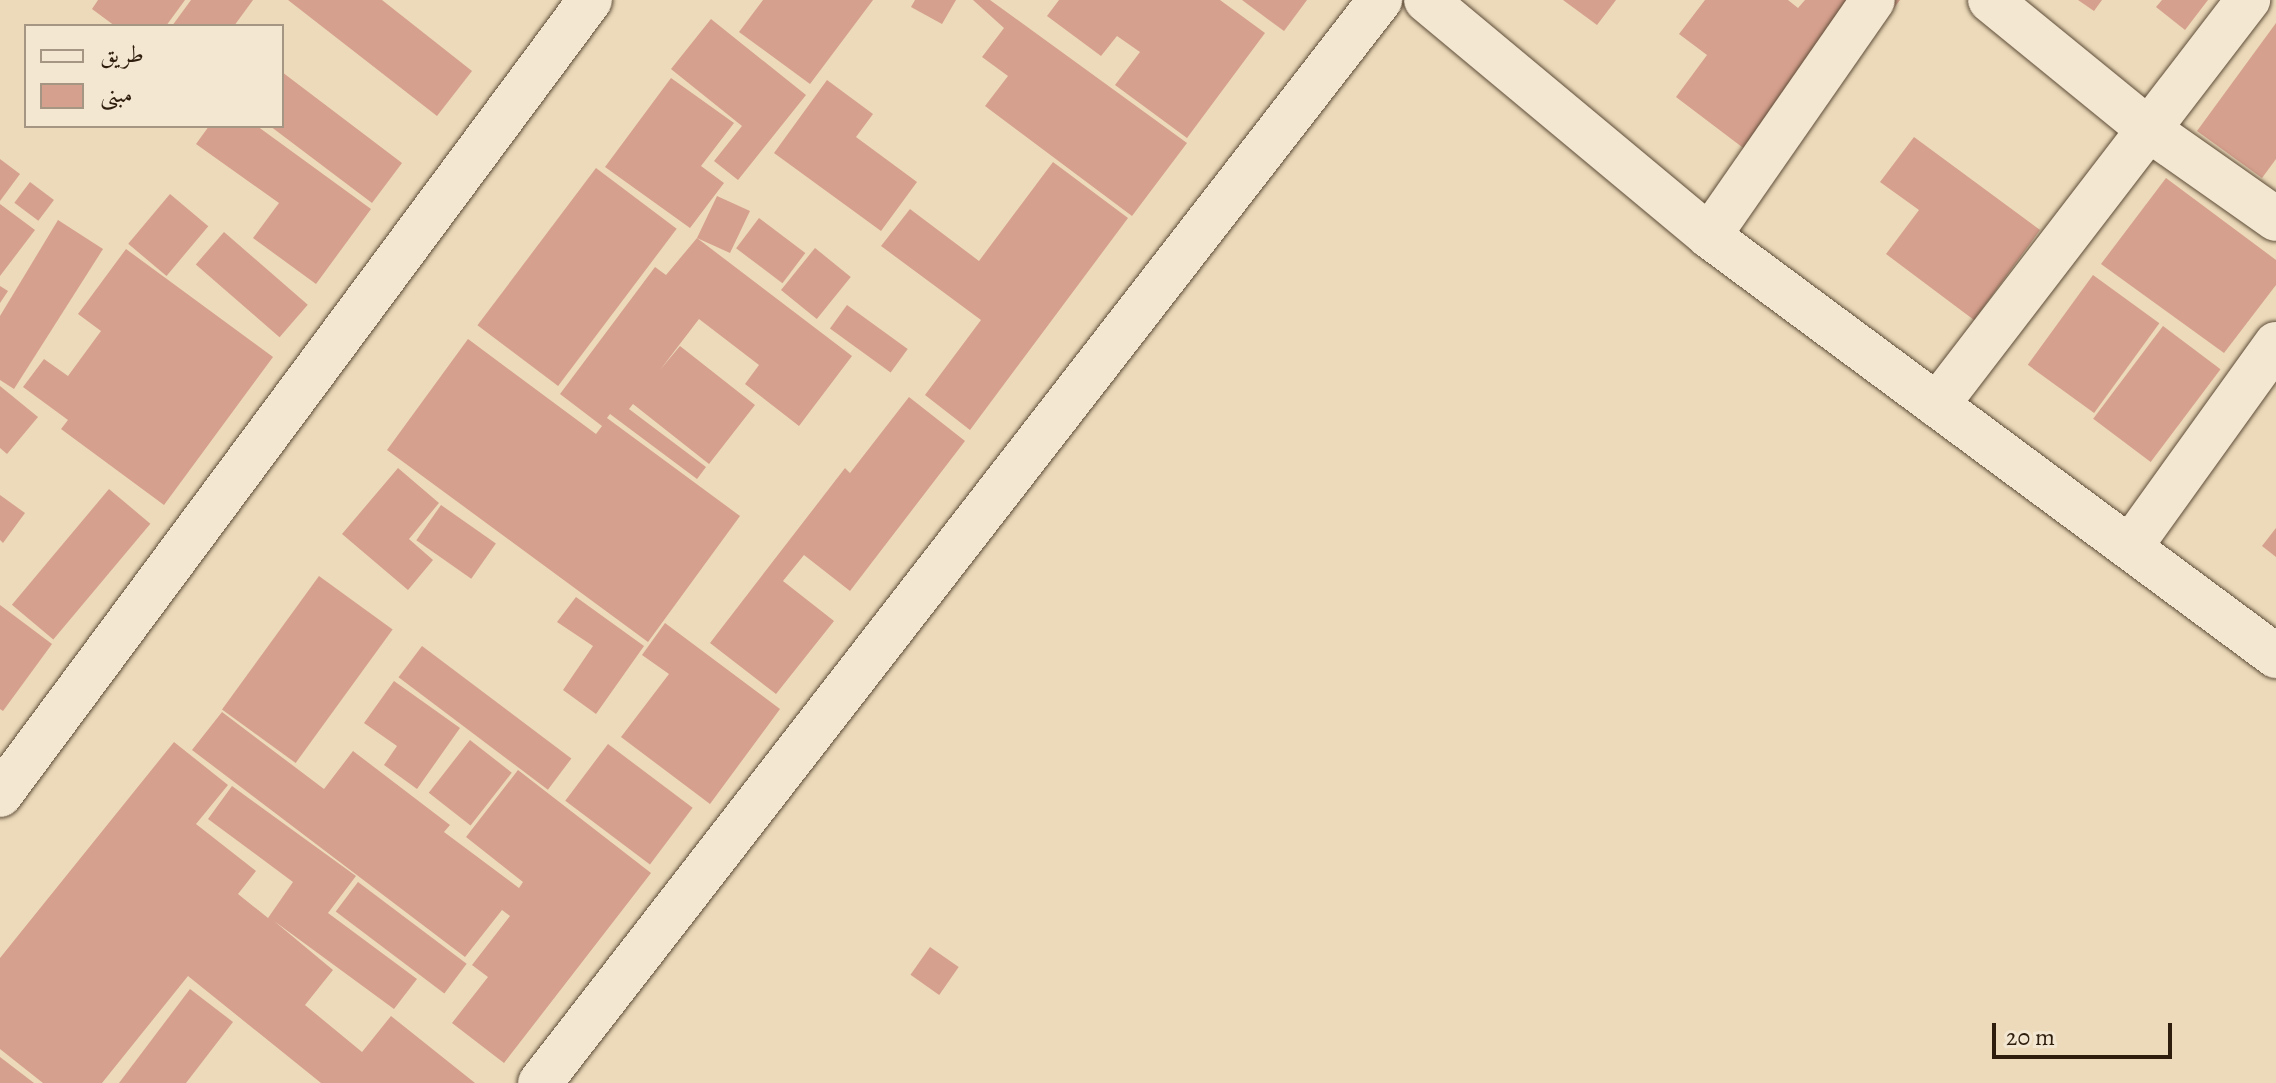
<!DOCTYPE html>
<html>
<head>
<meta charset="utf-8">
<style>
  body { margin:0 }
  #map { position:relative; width:2276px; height:1083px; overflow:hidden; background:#ecdaba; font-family:Alegreya,Amiri,serif }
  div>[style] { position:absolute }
  .building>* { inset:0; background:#d6a08e; transform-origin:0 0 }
  .roads { filter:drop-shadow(0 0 2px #5e4c38) drop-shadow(0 0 2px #5e4c38) }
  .street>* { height:44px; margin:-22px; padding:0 22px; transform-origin:22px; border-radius:22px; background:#f3e7d2 }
  .secondary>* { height:44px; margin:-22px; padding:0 22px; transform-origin:22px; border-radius:22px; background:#f3e7d2 }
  span { translate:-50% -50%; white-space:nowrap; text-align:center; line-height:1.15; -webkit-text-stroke:6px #f3e7d2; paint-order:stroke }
  .legend { position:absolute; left:24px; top:24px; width:260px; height:104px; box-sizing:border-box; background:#f3e7d2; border:2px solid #a49683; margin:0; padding:10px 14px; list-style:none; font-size:24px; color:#2e1d0d }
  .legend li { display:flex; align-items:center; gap:16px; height:40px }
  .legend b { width:40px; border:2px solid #a49683 }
  .scale { position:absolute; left:1992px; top:1023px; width:180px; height:36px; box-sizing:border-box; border:4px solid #2e1d0d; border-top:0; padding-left:10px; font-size:24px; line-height:28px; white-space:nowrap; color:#2e1d0d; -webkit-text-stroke:6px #f3e7d2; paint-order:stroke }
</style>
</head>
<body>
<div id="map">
  <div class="building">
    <i style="clip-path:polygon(98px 0,185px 0,166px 26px,115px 26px,92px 9px)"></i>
    <i style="clip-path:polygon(191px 0,253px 0,234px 26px,172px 26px)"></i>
    <i style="clip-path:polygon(288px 0,382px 0,472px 71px,437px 116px)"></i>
    <i style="clip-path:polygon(763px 0,873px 0,810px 84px,739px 32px)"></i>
    <i style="clip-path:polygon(915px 0,956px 0,942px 24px,911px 7px)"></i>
    <i style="clip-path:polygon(973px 0,990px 0,1187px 143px,1132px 216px,985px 106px,1008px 76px,982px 57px,1004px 28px)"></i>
    <i style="clip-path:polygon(1059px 0,1220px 0,1265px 33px,1187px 138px,1115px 85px,1140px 52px,1117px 36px,1101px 56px,1047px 16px)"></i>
    <i style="clip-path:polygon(1242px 0,1307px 0,1284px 31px)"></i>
    <i style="clip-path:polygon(1563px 0,1616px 0,1597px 25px)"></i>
    <i style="clip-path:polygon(1705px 0,1788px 0,1798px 8px,1805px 0,1900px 0,1771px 169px,1676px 97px,1707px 55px,1679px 34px)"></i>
    <i style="clip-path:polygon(2078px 0,2102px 0,2094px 11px)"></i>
    <i style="clip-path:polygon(2162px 0,2208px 0,2185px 30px,2156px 7px)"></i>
    <i style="clip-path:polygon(711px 19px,806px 95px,738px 180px,714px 161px,742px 126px,671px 69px)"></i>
    <i style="clip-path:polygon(2276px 23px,2276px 159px,2262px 178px,2197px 131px)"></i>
    <i style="clip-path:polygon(282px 72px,402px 163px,372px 203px,270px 126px,282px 126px)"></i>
    <i style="clip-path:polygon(671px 78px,734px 123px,701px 166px,724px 183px,690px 228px,605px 167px)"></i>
    <i style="clip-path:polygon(827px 80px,873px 114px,856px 137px,917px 182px,881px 231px,774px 153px)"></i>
    <i style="clip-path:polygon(209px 126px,257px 126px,371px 209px,316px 284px,253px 238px,279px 203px,196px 144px)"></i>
    <i style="clip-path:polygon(1914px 137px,2040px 230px,1974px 320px,1886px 254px,1919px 210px,1880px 182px)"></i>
    <i style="clip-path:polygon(0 159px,20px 174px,0 201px)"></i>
    <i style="clip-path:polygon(1053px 162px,1128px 218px,970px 430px,925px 395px,981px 320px,881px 246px,910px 209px,979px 261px)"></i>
    <i style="left:596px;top:168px;width:101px;height:197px;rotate:37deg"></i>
    <i style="clip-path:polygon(2166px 178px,2276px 260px,2276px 285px,2224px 353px,2101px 264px)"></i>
    <i style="left:30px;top:182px;width:30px;height:26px;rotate:37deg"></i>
    <i style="left:170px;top:194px;width:50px;height:65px;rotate:40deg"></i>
    <i style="clip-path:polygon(717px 196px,750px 211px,730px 253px,697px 238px,852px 356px,799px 426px,745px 384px,759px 365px,699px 319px,660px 370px,680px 346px,755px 405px,709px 464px,633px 404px,629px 409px,706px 467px,697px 479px,610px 414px,607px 418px,740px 516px,648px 642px,387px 450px,468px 339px,596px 434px,602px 426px,560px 394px,655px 267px,666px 275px,697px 238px)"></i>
    <i style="clip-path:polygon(0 204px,35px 230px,0 276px)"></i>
    <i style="left:759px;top:218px;width:58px;height:38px;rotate:37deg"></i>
    <i style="clip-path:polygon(58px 220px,103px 249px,14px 389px,0 380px,0 316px)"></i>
    <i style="left:224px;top:232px;width:111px;height:43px;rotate:41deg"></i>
    <i style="left:815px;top:248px;width:46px;height:54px;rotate:39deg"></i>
    <i style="clip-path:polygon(126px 249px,273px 357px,164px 505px,61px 429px,68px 420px,23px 387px,44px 359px,68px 376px,101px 331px,78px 314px)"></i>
    <i style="left:2093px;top:275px;width:82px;height:111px;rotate:36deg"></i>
    <i style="clip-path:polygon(0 286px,8px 291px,0 303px)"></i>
    <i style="left:847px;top:305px;width:75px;height:29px;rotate:36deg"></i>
    <i style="left:2163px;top:326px;width:72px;height:116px;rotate:37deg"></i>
    <i style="clip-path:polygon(0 386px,38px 417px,7px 454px,0 448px)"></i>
    <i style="clip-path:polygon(909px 397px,965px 441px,850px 591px,804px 555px,783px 581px,834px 621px,776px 694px,710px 643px,845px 468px,850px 473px)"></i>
    <i style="clip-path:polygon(398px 468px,439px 503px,409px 539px,433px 560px,408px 590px,342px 534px)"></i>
    <i style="left:109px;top:489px;width:54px;height:151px;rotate:40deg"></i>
    <i style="clip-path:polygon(0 495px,25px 513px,3px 543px,0 540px)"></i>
    <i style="left:441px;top:505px;width:67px;height:43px;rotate:35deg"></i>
    <i style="clip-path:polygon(2276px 528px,2276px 557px,2262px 546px)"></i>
    <i style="left:319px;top:576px;width:91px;height:165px;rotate:36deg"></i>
    <i style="clip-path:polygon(576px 597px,644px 646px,596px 714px,563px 690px,593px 646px,557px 622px)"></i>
    <i style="clip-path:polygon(0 605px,52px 644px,3px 711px,0 709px)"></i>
    <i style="clip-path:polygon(665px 623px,780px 709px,710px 804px,621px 737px,669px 674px,642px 655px)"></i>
    <i style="left:422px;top:646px;width:187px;height:39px;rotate:37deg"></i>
    <i style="clip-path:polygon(394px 681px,460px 728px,417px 789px,384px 765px,397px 746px,364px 723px)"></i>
    <i style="clip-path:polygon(222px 712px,324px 789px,353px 751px,450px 825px,444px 832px,519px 888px,523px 882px,466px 837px,518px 770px,651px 873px,504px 1063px,452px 1023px,488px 977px,472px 965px,510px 916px,502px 910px,465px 957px,192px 750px)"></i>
    <i style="left:470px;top:740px;width:53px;height:67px;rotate:38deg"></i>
    <i style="clip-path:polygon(174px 742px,228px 785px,196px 824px,256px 871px,238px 894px,268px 918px,293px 882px,208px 819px,232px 786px,356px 876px,328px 913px,417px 979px,394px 1009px,274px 921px,333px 970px,305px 1005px,362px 1052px,391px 1016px,475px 1083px,321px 1083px,188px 976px,102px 1083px,43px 1083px,0 1049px,0 958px)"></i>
    <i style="left:608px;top:744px;width:106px;height:71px;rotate:37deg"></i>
    <i style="left:358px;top:882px;width:136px;height:37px;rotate:37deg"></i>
    <i style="left:930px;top:947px;width:35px;height:34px;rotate:35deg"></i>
    <i style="clip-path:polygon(190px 989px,233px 1022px,186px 1083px,119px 1083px)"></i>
    <i style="clip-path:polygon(0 1057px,34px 1083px,0 1083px)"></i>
  </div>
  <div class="roads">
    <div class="street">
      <i style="left:1426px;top:0;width:368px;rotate:39.8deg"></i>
      <i style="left:1709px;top:236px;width:706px;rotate:36.53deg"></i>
      <i style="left:1990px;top:0;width:204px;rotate:39.2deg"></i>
      <i style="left:2148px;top:129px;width:156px;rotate:35.1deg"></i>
      <i style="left:1709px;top:236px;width:287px;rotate:-55.2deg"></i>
      <i style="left:1937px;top:405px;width:511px;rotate:-52.48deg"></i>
      <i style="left:2130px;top:547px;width:250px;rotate:-54.3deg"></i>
      <i style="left:540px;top:1083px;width:1371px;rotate:-52.2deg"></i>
    </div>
    <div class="secondary">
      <i style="left:0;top:795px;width:990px;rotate:-53.42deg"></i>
    </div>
  </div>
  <ul class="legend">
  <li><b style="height:10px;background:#f3e7d2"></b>طريق</li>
  <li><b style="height:22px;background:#d6a08e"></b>مبنى</li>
  </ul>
  <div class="scale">20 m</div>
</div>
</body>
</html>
